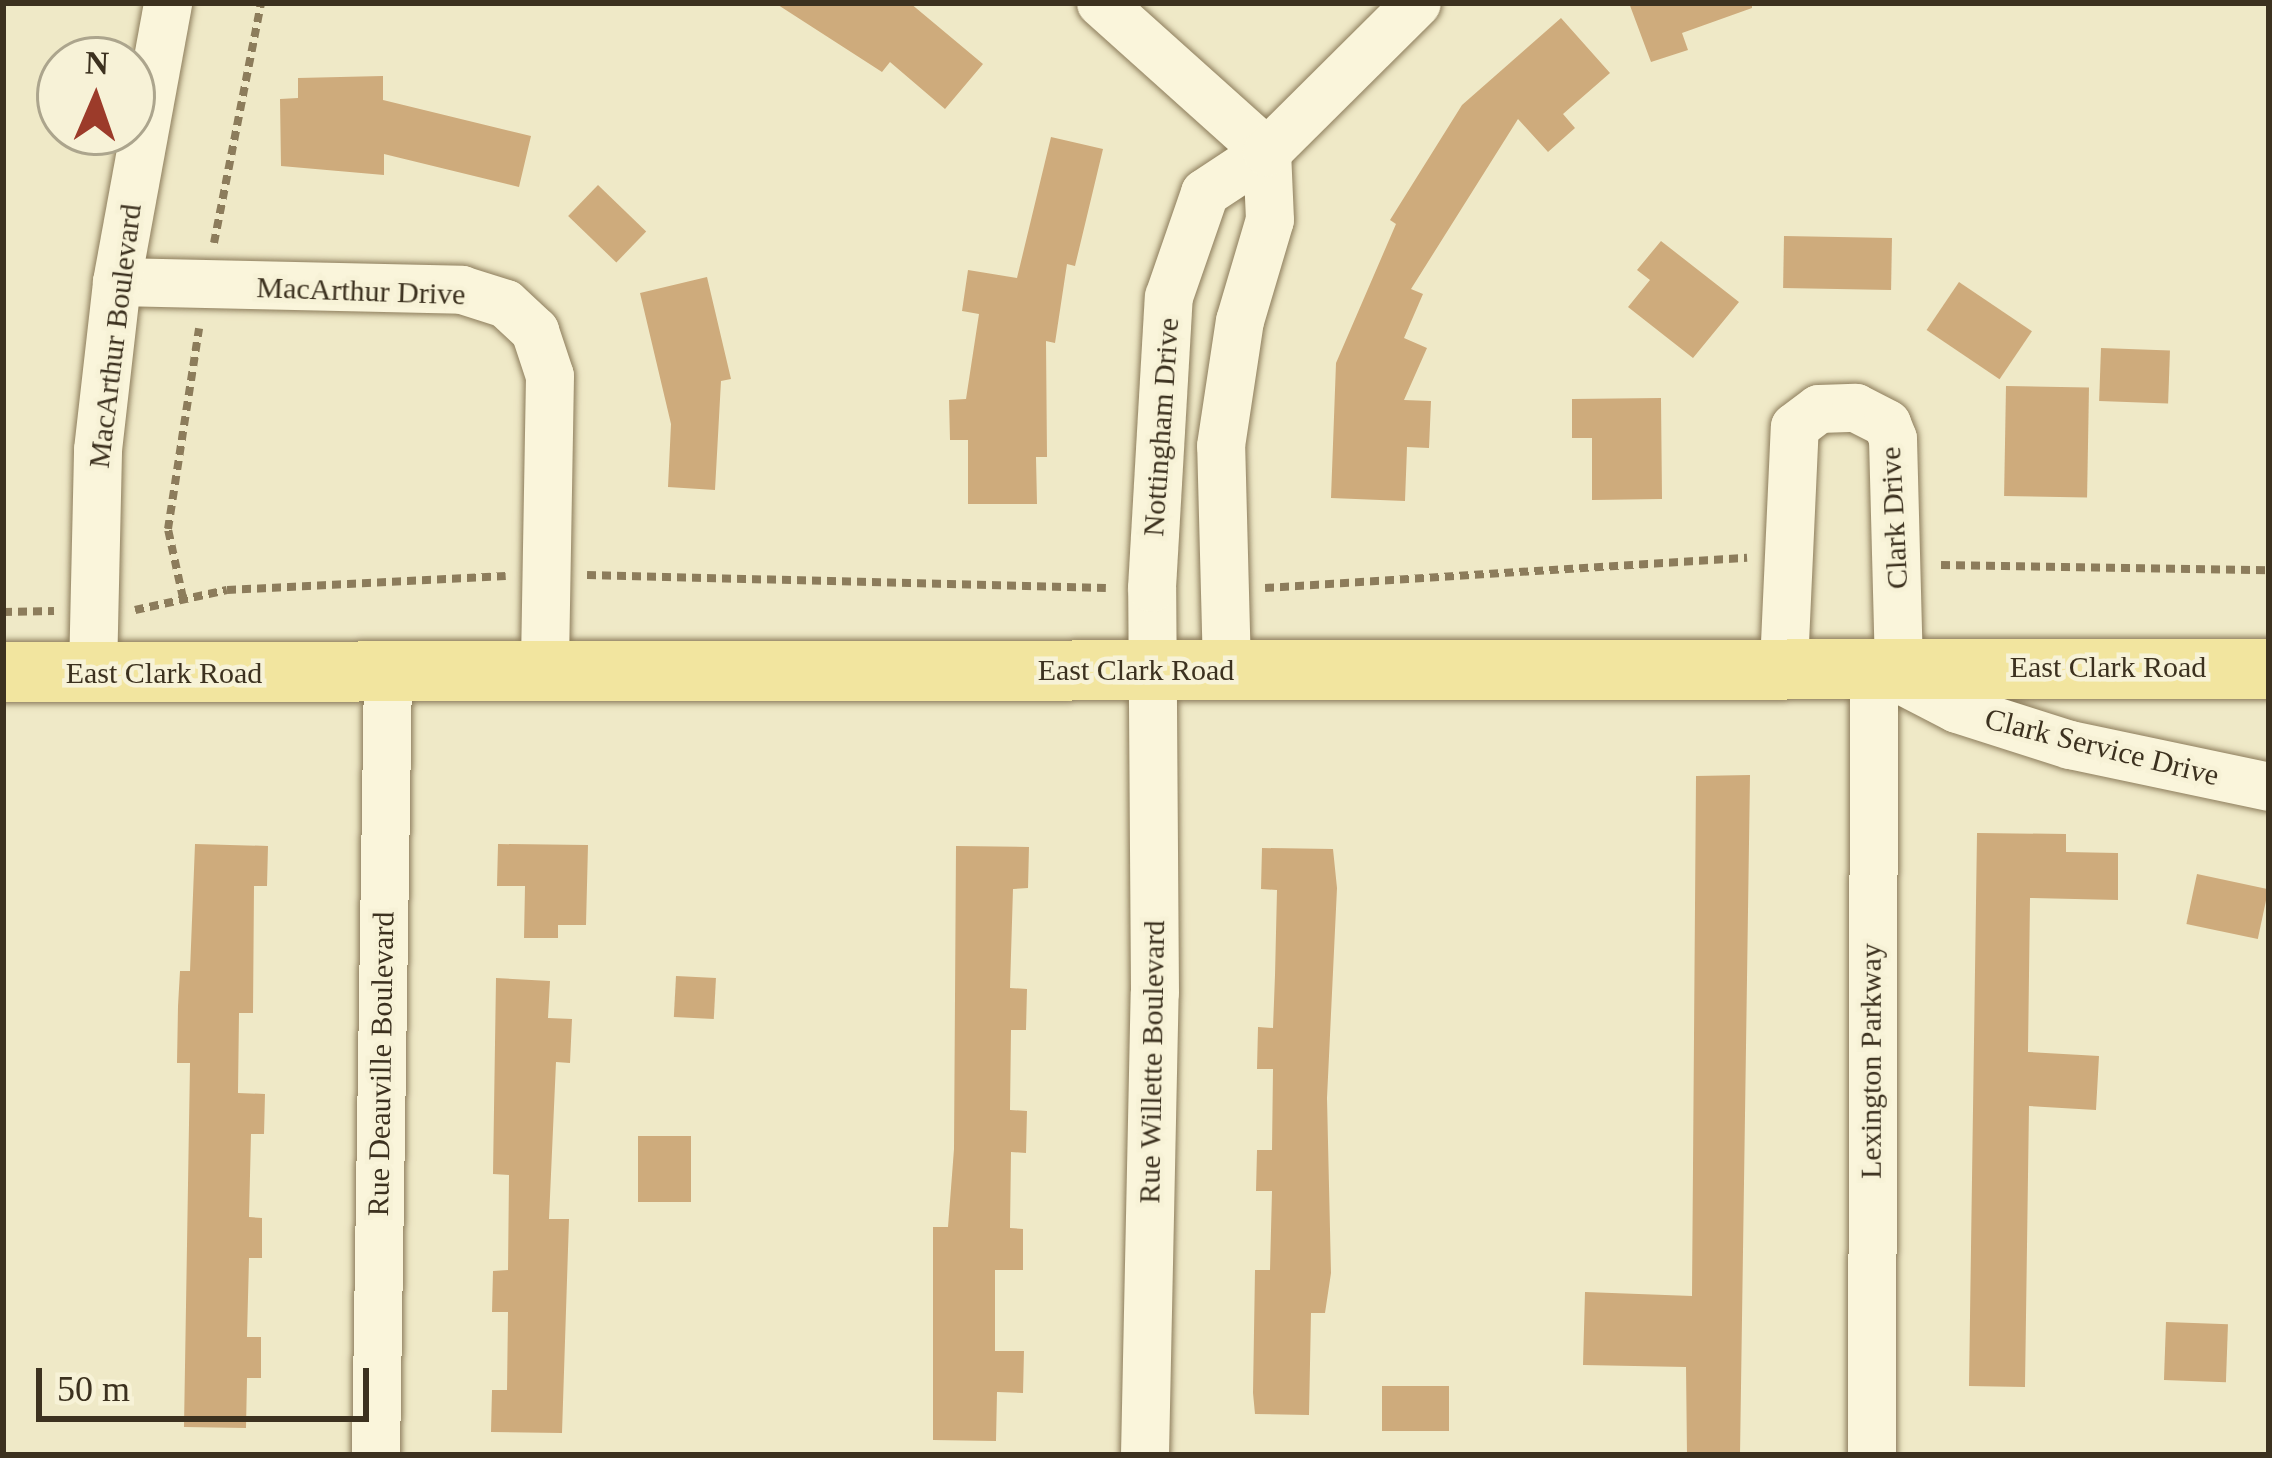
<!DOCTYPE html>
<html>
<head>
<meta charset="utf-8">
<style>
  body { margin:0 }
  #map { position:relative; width:2272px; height:1458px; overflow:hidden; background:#efe9c7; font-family:Georgia,serif }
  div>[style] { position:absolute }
  .building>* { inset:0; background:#ceab7c; transform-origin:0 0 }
  .path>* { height:8px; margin-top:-4px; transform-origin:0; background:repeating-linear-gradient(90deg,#8c7c5b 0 9px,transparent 0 15px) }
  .roads { filter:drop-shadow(0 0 3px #8c7c5b) drop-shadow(0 0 3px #8c7c5b) }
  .minor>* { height:48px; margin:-24px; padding:0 24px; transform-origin:24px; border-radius:24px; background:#faf5db }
  .major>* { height:60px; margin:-30px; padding:0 30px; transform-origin:30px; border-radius:30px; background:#f2e59f }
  span { translate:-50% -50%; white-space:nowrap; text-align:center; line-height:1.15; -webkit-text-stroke:9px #f7f2d7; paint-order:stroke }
  .street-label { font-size:30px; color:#3c311f }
  .frame { position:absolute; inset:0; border:6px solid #3c311f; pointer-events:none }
  .north { position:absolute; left:36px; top:36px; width:120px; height:120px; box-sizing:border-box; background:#f7f2d7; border:3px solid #aca58d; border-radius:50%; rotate:2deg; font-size:33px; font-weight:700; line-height:48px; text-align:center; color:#3c311f }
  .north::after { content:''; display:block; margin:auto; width:42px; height:54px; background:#9c3b2a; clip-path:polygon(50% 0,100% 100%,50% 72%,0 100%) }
  .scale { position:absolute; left:36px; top:1368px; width:333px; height:54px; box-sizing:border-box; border:6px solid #3c311f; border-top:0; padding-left:15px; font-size:36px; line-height:42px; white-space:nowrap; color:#3c311f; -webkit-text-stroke:9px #f7f2d7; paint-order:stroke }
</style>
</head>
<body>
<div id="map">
  <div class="building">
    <i style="clip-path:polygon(775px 3px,910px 3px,983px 64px,945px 109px,890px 62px,882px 72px)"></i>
    <i style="clip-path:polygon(1629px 3px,1752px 3px,1752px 8px,1682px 33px,1688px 50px,1651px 62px)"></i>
    <i style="clip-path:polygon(1561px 18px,1610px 73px,1563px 114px,1575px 128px,1548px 152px,1518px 119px,1411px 289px,1423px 294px,1404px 338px,1427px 348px,1404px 400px,1431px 401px,1429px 448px,1407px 447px,1405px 501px,1331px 498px,1336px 363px,1396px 224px,1390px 220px,1462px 105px)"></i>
    <i style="clip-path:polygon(383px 76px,383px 100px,531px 136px,519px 187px,384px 154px,384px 175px,281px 166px,280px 99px,298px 98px,298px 78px)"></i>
    <i style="clip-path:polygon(1051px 137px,1103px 149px,1075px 266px,1067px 264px,1055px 343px,1046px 341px,1047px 457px,1036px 457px,1037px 504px,968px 504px,968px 440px,950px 440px,949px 400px,966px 399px,979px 314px,962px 311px,968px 270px,1017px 278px)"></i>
    <i style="left:598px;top:185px;width:67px;height:43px;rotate:44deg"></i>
    <i style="left:1784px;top:236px;width:108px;height:52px;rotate:1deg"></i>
    <i style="clip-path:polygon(1661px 241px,1739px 302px,1693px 358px,1628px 307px,1650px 280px,1637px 270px)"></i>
    <i style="clip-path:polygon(707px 277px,731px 379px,721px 381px,715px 490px,668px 487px,671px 424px,640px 293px)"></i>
    <i style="left:1959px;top:282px;width:88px;height:58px;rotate:34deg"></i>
    <i style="left:2101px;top:348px;width:69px;height:53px;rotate:2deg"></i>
    <i style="left:2006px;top:386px;width:83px;height:110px;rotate:1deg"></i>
    <i style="clip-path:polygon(1661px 398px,1662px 499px,1592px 500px,1592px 438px,1572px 438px,1572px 399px)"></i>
    <i style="clip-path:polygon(1750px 775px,1740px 1455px,1687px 1455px,1686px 1367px,1583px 1365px,1585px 1292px,1692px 1296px,1696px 776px)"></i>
    <i style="clip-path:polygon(1977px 833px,2066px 834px,2066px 852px,2118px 853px,2118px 900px,2030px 898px,2028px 1052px,2099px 1056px,2096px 1110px,2029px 1106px,2025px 1387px,1969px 1386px)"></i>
    <i style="clip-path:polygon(195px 844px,268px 846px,267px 886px,254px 886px,253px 1013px,239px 1013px,238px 1093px,265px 1094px,264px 1134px,251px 1134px,249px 1217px,262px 1218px,262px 1258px,249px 1258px,247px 1337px,261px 1337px,261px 1378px,247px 1378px,246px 1428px,184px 1427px,190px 1063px,177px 1063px,178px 1006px,180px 971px,190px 971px)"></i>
    <i style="clip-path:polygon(498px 844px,588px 845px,586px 925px,558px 925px,558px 938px,524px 938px,525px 886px,497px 886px)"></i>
    <i style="clip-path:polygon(956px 846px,1029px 847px,1028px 888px,1013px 889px,1010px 988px,1027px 989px,1026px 1030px,1011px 1030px,1010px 1110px,1027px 1111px,1026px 1153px,1011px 1152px,1010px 1228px,1023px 1229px,1023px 1270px,995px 1270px,995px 1351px,1024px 1351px,1023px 1393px,997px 1392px,996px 1441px,933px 1440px,933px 1227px,948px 1227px,954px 1149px)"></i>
    <i style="clip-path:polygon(1262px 848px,1333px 849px,1337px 888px,1327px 1098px,1331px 1273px,1325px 1313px,1311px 1313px,1309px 1415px,1255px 1414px,1253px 1393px,1255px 1270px,1270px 1270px,1272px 1191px,1256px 1191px,1257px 1150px,1272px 1150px,1273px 1069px,1257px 1069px,1258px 1027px,1273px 1028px,1275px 975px,1277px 890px,1261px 889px)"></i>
    <i style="left:2197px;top:874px;width:73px;height:51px;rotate:12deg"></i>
    <i style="left:676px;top:976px;width:40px;height:41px;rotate:3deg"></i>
    <i style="clip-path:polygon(496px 978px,550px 981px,548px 1018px,572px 1019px,570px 1063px,556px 1062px,549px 1219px,569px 1219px,562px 1433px,491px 1432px,492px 1390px,507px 1390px,508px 1312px,492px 1312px,493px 1271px,508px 1270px,509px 1175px,493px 1174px)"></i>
    <i style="left:638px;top:1136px;width:53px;height:66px"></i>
    <i style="left:2166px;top:1322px;width:62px;height:58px;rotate:2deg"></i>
    <i style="left:1382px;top:1386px;width:67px;height:45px"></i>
  </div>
  <div class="path">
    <i style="left:214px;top:243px;width:245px;rotate:-78.9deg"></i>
    <i style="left:1941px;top:565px;width:328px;rotate:0.9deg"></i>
    <i style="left:587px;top:575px;width:519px;rotate:1.43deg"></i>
    <i style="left:1265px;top:588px;width:483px;rotate:-3.6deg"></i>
    <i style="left:183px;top:598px;width:71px;rotate:-102.3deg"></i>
    <i style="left:168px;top:529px;width:203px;rotate:-81.2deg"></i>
    <i style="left:135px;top:610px;width:94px;rotate:-12.3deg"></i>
    <i style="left:227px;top:590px;width:279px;rotate:-2.9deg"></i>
    <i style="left:3px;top:612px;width:51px;rotate:-1.1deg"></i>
  </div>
  <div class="roads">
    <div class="minor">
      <i style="left:1101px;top:3px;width:223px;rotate:41.9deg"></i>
      <i style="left:117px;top:282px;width:345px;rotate:1.3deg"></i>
      <i style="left:462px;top:290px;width:46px;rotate:17.7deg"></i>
      <i style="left:506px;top:304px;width:40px;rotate:43deg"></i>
      <i style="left:535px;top:331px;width:47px;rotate:71.6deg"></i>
      <i style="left:550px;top:376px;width:299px;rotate:91deg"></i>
      <i style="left:1784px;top:665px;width:238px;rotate:-87.4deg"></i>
      <i style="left:1795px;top:427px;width:30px;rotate:-37deg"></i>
      <i style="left:1819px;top:409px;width:37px;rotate:-2deg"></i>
      <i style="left:1856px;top:408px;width:35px;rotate:27deg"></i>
      <i style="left:1887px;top:424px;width:16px;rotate:68deg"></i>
      <i style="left:1893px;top:439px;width:227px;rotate:88.5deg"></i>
      <i style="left:1227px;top:669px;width:223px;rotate:-91.5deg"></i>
      <i style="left:1221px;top:446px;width:126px;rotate:-81.4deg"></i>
      <i style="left:1240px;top:321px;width:105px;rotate:-73.5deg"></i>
      <i style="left:1270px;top:220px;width:68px;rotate:-92.5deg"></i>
      <i style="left:93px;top:673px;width:223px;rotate:-88.7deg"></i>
      <i style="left:98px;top:450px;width:169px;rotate:-83.5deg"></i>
      <i style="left:117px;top:282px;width:284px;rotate:-79.6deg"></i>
      <i style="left:376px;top:1455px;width:782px;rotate:-89.12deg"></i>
      <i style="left:1145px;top:1455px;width:462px;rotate:-88.8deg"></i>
      <i style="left:1155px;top:993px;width:405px;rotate:-90.4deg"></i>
      <i style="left:1152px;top:588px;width:291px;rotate:-86.7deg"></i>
      <i style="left:1169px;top:297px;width:110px;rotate:-70.9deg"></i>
      <i style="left:1205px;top:193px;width:74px;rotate:-33.5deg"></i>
      <i style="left:1267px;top:152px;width:211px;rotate:-44.8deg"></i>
      <i style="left:1872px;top:1455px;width:789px;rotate:-89.85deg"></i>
      <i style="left:1874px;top:666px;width:93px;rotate:27.4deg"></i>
      <i style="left:1957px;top:709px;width:119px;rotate:17.7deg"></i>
      <i style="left:2070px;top:745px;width:203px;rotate:11.9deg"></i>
    </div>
    <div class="major">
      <i style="left:3px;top:672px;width:2266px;rotate:-0.08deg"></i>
    </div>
  </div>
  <div class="street-label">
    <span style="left:361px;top:291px;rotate:2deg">MacArthur Drive</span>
    <span style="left:115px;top:336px;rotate:-83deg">MacArthur Boulevard</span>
    <span style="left:1161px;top:427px;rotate:-86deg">Nottingham Drive</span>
    <span style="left:1894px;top:518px;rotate:-93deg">Clark Drive</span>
    <span style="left:2108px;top:667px">East Clark Road</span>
    <span style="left:1136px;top:670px">East Clark Road</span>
    <span style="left:164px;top:673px">East Clark Road</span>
    <span style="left:2102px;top:747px;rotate:14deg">Clark Service Drive</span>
    <span style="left:1871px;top:1061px;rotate:-90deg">Lexington Parkway</span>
    <span style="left:1152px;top:1062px;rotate:-89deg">Rue Willette Boulevard</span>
    <span style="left:381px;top:1064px;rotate:-89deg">Rue Deauville Boulevard</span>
  </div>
  <div class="frame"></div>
  <div class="north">N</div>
  <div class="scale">50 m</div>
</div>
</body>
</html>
